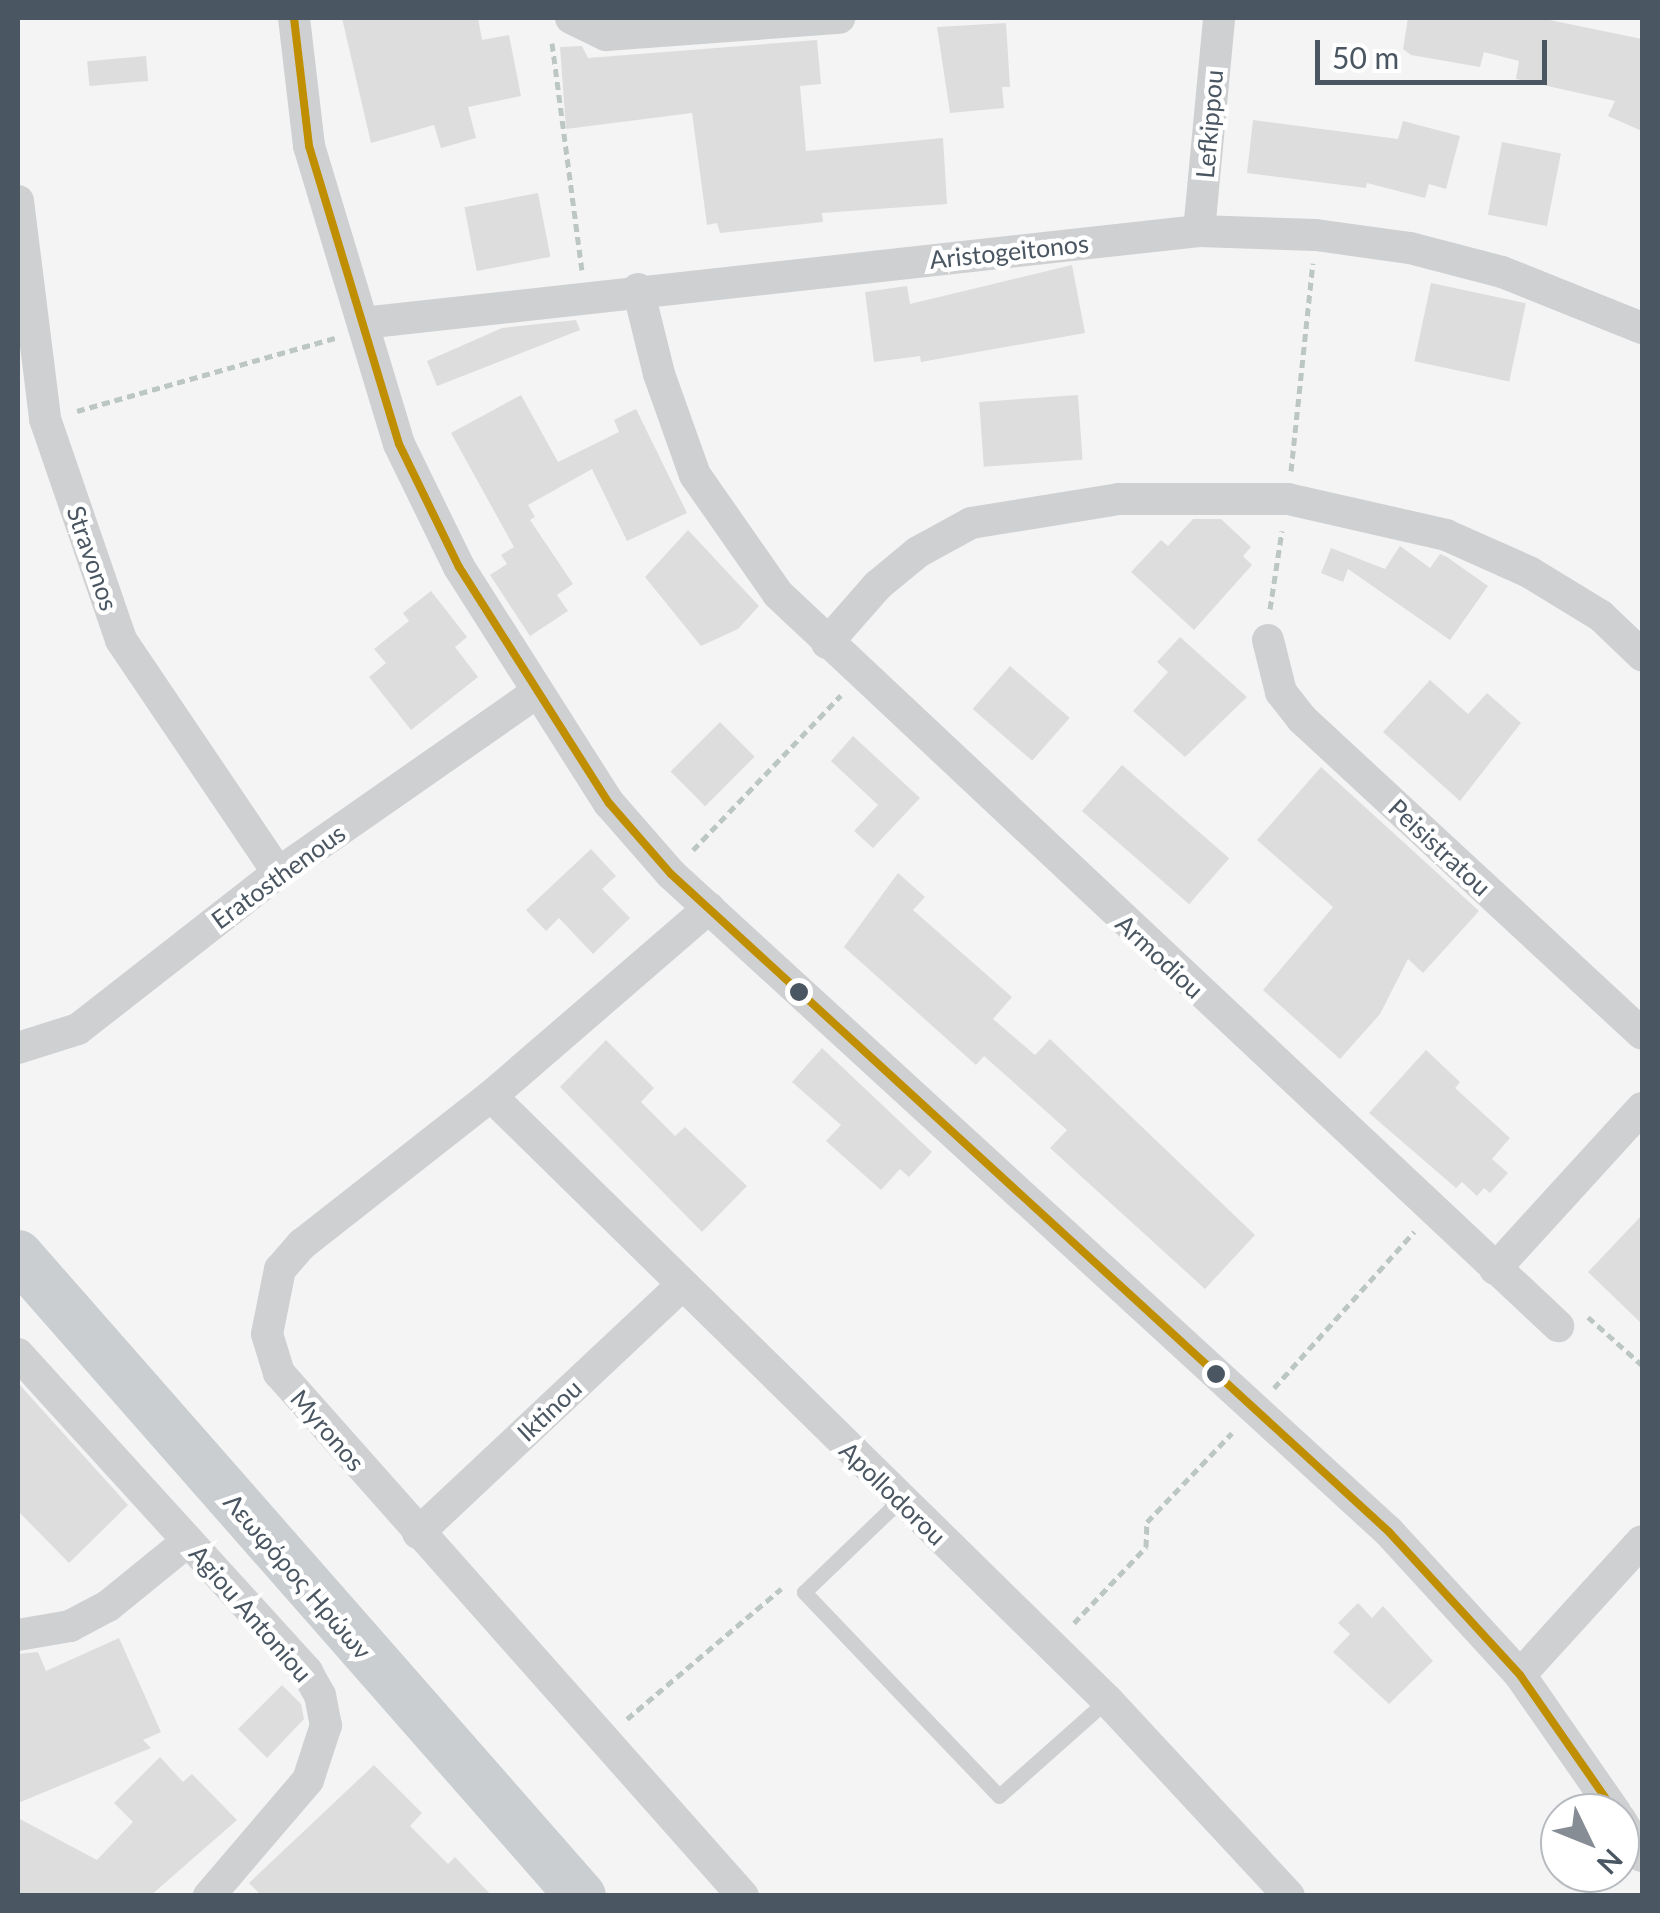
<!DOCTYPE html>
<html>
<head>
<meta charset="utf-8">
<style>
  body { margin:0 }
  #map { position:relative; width:1660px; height:1913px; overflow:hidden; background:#f4f4f4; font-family:Lato,sans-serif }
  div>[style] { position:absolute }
  .building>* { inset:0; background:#ddddde; transform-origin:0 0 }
  .path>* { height:5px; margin-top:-2.5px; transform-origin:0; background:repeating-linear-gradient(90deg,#bcc7c4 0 8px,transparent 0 13px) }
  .lane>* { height:15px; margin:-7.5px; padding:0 7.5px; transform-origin:7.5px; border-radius:7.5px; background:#ced0d2 }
  .street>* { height:32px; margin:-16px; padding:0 16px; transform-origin:16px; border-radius:16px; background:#ced0d2 }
  .primary>* { height:50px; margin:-25px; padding:0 25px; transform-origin:25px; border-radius:25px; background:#caced1 }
  .bus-1>* { height:8px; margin:-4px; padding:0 4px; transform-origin:4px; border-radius:4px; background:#c08f01 }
  .dots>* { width:28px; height:28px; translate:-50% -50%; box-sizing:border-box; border:5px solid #fff; border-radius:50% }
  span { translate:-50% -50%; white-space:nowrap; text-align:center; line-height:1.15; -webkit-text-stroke:9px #fff; paint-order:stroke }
  .street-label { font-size:25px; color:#4a5661 }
  .frame { position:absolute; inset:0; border:20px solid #4a5661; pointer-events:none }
  .north { position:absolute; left:1540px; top:1793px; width:100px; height:100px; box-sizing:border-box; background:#fff; border:2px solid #b7bbc0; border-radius:50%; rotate:133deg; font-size:28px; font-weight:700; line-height:40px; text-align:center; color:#4a5661 }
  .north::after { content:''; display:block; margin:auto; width:35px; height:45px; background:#868d94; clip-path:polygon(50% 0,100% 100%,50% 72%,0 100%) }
  .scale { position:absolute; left:1315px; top:40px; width:232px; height:45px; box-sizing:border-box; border:5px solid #4a5661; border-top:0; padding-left:12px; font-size:30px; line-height:35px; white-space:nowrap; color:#4a5661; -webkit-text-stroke:8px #fff; paint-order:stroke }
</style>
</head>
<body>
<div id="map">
  <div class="building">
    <i style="clip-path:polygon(342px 18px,478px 18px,482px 40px,509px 35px,521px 96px,468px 107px,476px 138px,441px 148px,434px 125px,371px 143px)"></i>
    <i style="clip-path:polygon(1408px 18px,1540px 18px,1642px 39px,1642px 131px,1608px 116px,1615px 101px,1516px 79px,1519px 61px,1484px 52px,1480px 67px,1411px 55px,1403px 49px)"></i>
    <i style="clip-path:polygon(1006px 23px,1010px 87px,1002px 87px,1004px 108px,950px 113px,937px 27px)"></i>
    <i style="clip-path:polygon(817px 40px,821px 84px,800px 86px,806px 151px,943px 138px,947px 204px,822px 213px,823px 222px,720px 233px,717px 223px,707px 225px,692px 113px,566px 129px,560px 47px,582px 46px,588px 58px)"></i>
    <i style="left:146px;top:56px;width:25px;height:59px;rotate:85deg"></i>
    <i style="clip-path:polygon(1253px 120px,1398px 139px,1403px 121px,1460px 136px,1446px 189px,1429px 184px,1425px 198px,1367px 183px,1366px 188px,1247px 173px)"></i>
    <i style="left:1502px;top:142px;width:60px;height:74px;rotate:11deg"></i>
    <i style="left:538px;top:193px;width:65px;height:75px;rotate:79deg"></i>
    <i style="clip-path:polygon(1072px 265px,1085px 333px,921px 362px,920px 356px,874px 362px,865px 292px,907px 286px,910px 304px)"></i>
    <i style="left:1431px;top:283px;width:97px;height:80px;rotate:12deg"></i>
    <i style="clip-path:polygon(576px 320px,580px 330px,437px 386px,427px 361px,502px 328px)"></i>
    <i style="clip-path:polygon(521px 395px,558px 462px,619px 432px,614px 420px,636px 409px,687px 513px,627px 541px,592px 469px,528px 505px,535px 517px,530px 520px,573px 584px,557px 595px,568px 611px,530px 636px,490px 575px,507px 564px,501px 555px,514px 547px,451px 433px)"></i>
    <i style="left:1078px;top:395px;width:65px;height:99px;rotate:86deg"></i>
    <i style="clip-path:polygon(1193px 519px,1221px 519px,1251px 547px,1243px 556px,1252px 565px,1194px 630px,1131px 572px,1161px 540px,1168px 546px)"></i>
    <i style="clip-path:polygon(688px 530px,759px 606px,738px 629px,701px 646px,645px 577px)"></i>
    <i style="clip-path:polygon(1400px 546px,1430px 568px,1440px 554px,1447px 557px,1488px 586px,1450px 640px,1348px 569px,1343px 582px,1321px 573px,1331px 548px,1385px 569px)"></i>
    <i style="clip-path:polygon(431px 591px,467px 637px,455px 647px,478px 677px,411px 730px,369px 677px,386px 663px,374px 649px,409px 621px,403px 613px)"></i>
    <i style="clip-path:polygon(1180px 637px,1247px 697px,1185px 757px,1133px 711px,1168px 672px,1157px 662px)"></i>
    <i style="left:1010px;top:666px;width:79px;height:57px;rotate:41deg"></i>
    <i style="clip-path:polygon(1430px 680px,1468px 714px,1487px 693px,1521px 723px,1460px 801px,1383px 732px)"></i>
    <i style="left:720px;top:722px;width:49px;height:70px;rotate:45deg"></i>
    <i style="clip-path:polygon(853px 736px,920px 798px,873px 848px,854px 831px,878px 805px,831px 761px)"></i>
    <i style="left:1122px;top:765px;width:142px;height:61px;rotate:41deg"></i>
    <i style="clip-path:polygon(1321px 767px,1479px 911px,1423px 973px,1408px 959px,1380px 1014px,1340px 1059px,1263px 990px,1333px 907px,1257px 840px)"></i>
    <i style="clip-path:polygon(591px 849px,616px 876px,602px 889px,630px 918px,593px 954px,559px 918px,546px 931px,526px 910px)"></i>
    <i style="clip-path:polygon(898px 873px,925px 897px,913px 910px,1012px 997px,993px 1019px,1035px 1055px,1050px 1039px,1255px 1235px,1205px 1289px,1050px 1148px,1067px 1130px,984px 1056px,976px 1065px,844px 947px)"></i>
    <i style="clip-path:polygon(606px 1040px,654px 1088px,641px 1102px,675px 1136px,685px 1127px,747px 1186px,702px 1232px,560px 1087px)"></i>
    <i style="clip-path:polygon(822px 1048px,932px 1152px,909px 1177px,900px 1169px,881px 1190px,826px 1141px,841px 1125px,792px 1082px)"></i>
    <i style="clip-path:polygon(1426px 1050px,1460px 1082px,1455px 1088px,1510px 1138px,1492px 1159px,1508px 1173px,1490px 1193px,1484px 1188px,1477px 1196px,1462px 1182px,1456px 1188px,1369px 1113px)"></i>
    <i style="clip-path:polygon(1642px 1215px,1642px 1324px,1588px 1272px)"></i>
    <i style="clip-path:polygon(18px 1383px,128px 1505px,69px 1563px,18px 1511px)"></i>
    <i style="clip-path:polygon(1358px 1603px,1372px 1618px,1383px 1606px,1433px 1661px,1389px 1704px,1333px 1652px,1350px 1634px,1338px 1623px)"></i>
    <i style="clip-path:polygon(119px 1638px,161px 1732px,143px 1740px,151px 1748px,18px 1803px,18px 1654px,38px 1652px,46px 1671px)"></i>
    <i style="clip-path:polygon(282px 1685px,301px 1704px,304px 1719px,267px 1758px,238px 1729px)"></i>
    <i style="clip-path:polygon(160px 1757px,183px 1782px,192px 1774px,237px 1820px,150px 1896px,18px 1896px,18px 1818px,97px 1860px,133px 1822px,114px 1803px)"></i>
    <i style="clip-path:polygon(374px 1765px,422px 1813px,410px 1826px,448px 1864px,455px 1857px,492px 1896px,262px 1896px,249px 1883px)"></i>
  </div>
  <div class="path">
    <i style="left:552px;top:43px;width:229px;rotate:82.5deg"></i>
    <i style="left:77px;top:411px;width:268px;rotate:-15.8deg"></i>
    <i style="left:1291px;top:471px;width:209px;rotate:-84deg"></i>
    <i style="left:1270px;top:609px;width:79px;rotate:-81.3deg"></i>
    <i style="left:693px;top:850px;width:214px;rotate:-46.3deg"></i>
    <i style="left:1588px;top:1317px;width:72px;rotate:41.6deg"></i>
    <i style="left:1274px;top:1388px;width:210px;rotate:-48.1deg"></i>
    <i style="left:1074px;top:1623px;width:105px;rotate:-46.5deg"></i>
    <i style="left:1146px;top:1547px;width:25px;rotate:-88deg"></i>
    <i style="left:1147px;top:1522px;width:123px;rotate:-46.3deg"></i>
    <i style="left:627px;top:1719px;width:202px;rotate:-40.2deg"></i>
  </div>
  <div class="lane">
    <i style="left:900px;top:1500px;width:133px;rotate:136.2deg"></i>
    <i style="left:804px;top:1592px;width:282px;rotate:46.3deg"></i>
    <i style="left:999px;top:1796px;width:144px;rotate:-41.6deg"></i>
  </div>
  <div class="street">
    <i style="left:294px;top:18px;width:129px;rotate:83.3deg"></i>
    <i style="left:309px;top:146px;width:311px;rotate:73.2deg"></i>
    <i style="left:399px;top:444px;width:137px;rotate:64deg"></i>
    <i style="left:459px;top:567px;width:280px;rotate:57.6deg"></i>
    <i style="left:609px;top:803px;width:94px;rotate:48.9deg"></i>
    <i style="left:671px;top:874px;width:974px;rotate:42.5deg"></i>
    <i style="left:1389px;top:1532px;width:194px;rotate:47.5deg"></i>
    <i style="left:1520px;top:1675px;width:168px;rotate:55.2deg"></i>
    <i style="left:571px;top:18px;width:39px;rotate:26deg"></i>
    <i style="left:606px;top:35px;width:234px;rotate:-4.2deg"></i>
    <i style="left:18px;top:201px;width:220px;rotate:82.9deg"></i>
    <i style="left:45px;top:419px;width:234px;rotate:71deg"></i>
    <i style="left:121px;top:640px;width:281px;rotate:56deg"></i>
    <i style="left:1199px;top:231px;width:214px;rotate:-84.6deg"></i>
    <i style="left:638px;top:289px;width:88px;rotate:76.1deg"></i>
    <i style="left:659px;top:374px;width:107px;rotate:70.4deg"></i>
    <i style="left:695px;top:475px;width:145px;rotate:55.1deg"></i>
    <i style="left:778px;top:594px;width:1070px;rotate:43.18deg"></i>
    <i style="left:363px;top:323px;width:841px;rotate:-6.28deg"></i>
    <i style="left:1199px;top:231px;width:117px;rotate:2deg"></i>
    <i style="left:1316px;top:235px;width:95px;rotate:7.9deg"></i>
    <i style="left:1410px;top:248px;width:95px;rotate:14.6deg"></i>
    <i style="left:1502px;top:272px;width:151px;rotate:21.8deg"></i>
    <i style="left:1268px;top:640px;width:54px;rotate:76deg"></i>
    <i style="left:1281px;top:692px;width:34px;rotate:52deg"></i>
    <i style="left:1302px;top:719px;width:463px;rotate:42.8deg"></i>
    <i style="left:827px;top:643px;width:77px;rotate:-48.7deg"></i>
    <i style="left:878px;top:585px;width:52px;rotate:-39.5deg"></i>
    <i style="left:918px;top:552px;width:60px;rotate:-28.7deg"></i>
    <i style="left:971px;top:523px;width:150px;rotate:-9.2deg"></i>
    <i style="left:1119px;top:499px;width:169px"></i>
    <i style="left:1288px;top:499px;width:162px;rotate:12.8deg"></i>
    <i style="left:1446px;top:535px;width:91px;rotate:24deg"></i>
    <i style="left:1529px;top:572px;width:84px;rotate:31.4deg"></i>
    <i style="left:1601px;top:616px;width:57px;rotate:43.6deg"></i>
    <i style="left:709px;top:908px;width:288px;rotate:139.2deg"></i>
    <i style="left:491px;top:1096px;width:240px;rotate:141.9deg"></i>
    <i style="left:302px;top:1244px;width:33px;rotate:131deg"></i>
    <i style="left:280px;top:1269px;width:66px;rotate:101.3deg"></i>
    <i style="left:267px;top:1334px;width:41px;rotate:72.9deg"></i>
    <i style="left:279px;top:1373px;width:699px;rotate:48.42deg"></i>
    <i style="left:18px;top:1048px;width:63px;rotate:-17.6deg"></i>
    <i style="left:78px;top:1029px;width:254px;rotate:-38deg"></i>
    <i style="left:278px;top:873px;width:313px;rotate:-34.9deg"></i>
    <i style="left:491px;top:1096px;width:863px;rotate:44.44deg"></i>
    <i style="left:1107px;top:1700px;width:267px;rotate:47.1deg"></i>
    <i style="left:1495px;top:1269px;width:218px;rotate:-47.6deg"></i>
    <i style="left:18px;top:1354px;width:430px;rotate:47.7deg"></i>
    <i style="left:307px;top:1672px;width:26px;rotate:61deg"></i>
    <i style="left:320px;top:1695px;width:31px;rotate:79deg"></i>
    <i style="left:326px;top:1725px;width:58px;rotate:108.1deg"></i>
    <i style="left:308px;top:1780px;width:153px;rotate:130.5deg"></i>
    <i style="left:418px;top:1533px;width:361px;rotate:-43.2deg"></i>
    <i style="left:18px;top:1635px;width:53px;rotate:-9.8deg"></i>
    <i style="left:70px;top:1626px;width:43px;rotate:-27.8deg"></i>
    <i style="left:108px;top:1606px;width:103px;rotate:-39.1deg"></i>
    <i style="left:1520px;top:1675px;width:181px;rotate:-47.7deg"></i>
    <i style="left:1620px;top:1819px;width:43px;rotate:59.3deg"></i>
  </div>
  <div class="primary">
    <i style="left:18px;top:1255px;width:853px;rotate:48.71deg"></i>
  </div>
  <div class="bus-1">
    <i style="left:294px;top:18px;width:129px;rotate:83.3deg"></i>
    <i style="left:309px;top:146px;width:311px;rotate:73.2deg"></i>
    <i style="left:399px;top:444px;width:137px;rotate:64deg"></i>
    <i style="left:459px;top:567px;width:280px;rotate:57.6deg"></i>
    <i style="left:609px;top:803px;width:94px;rotate:48.9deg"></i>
    <i style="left:671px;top:874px;width:974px;rotate:42.5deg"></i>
    <i style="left:1389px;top:1532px;width:194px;rotate:47.5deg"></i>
    <i style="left:1520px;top:1675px;width:168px;rotate:55.2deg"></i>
  </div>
  <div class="dots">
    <i style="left:799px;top:992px;background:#4a5661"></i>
    <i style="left:1216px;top:1374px;background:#4a5661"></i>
  </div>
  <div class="street-label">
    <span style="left:1209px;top:124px;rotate:-85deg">Lefkippou</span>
    <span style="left:1009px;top:251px;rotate:-6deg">Aristogeitonos</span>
    <span style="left:93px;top:558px;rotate:71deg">Stravonos</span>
    <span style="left:1440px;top:847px;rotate:43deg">Peisistratou</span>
    <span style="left:278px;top:876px;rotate:-36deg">Eratosthenous</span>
    <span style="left:1160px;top:956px;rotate:43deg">Armodiou</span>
    <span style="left:549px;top:1410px;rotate:-43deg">Iktinou</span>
    <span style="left:328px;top:1430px;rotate:49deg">Myronos</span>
    <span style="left:893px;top:1493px;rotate:44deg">Apollodorou</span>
    <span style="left:298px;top:1576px;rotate:49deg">Λεωφόρος Ηρώων</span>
    <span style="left:251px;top:1613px;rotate:49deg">Agiou Antoniou</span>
  </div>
  <div class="frame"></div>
  <div class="north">N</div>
  <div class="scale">50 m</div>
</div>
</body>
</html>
